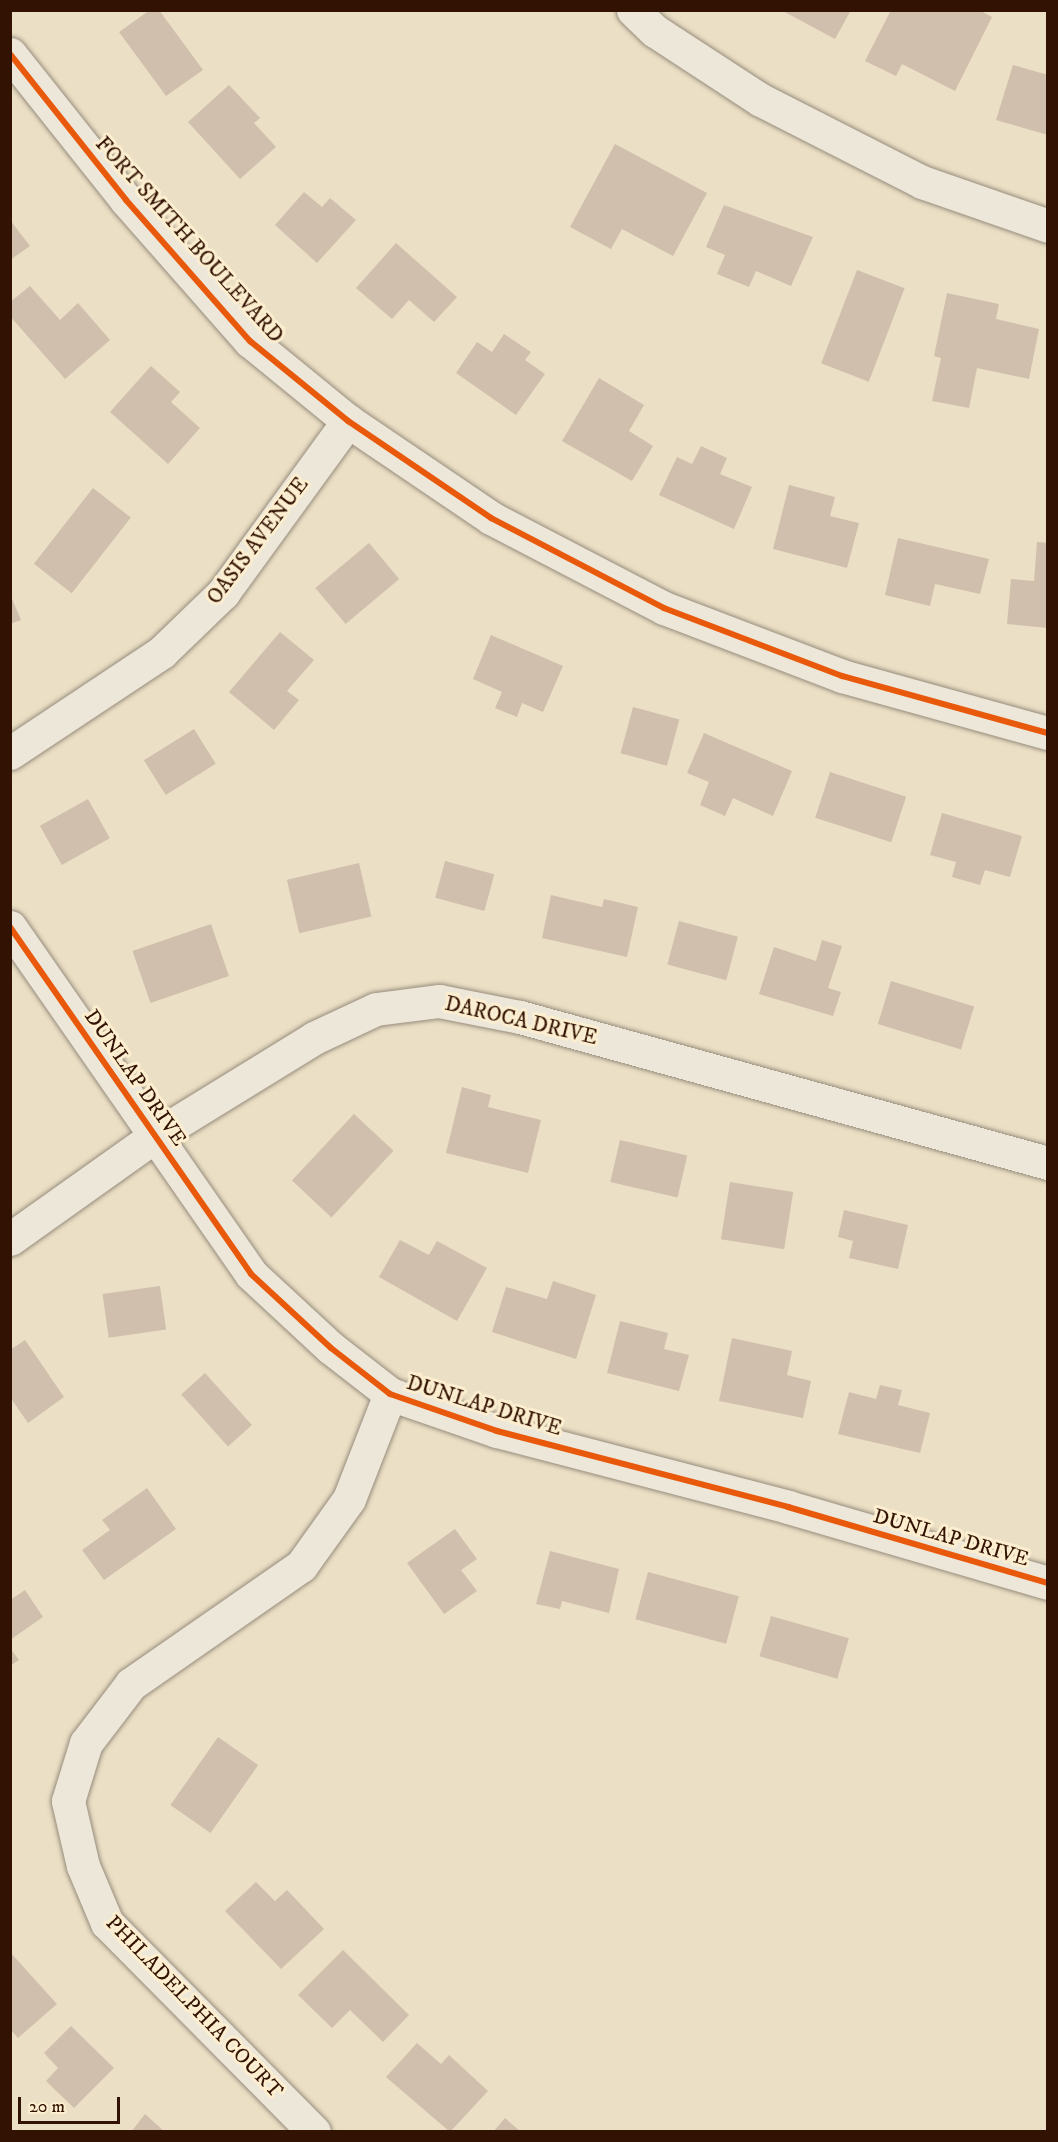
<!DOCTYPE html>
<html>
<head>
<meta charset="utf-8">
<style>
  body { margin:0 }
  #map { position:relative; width:1058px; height:2142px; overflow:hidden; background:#ebdfc5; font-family:"IM FELL DW Pica",serif }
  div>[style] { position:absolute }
  .building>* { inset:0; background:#d0bfad; transform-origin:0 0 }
  .roads { filter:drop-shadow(0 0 2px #978c7c) drop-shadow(0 0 2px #978c7c) }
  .minor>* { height:33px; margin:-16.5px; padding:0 16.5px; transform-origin:16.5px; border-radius:16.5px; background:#ede7da }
  .cycleway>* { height:6px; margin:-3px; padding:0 3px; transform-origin:3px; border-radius:3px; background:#e8590c }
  span { translate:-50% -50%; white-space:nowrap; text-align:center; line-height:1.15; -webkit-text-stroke:6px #fceecf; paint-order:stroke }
  .street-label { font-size:21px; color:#321202 }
  .frame { position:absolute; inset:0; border:12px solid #321202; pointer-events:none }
  .scale { position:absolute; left:18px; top:2097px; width:102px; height:27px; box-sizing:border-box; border:3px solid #321202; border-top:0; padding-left:8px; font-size:18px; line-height:21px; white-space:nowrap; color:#321202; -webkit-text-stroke:4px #fceecf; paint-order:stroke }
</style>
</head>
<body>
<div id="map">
  <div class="building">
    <i style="clip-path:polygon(150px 10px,159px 10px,203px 70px,166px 96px,119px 32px)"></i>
    <i style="clip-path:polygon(781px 10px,851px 10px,835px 39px)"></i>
    <i style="clip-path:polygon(891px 10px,979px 10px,992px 17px,955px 91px,902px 64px,896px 76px,865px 61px)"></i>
    <i style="clip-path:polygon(1013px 65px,1048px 75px,1048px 135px,996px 120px)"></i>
    <i style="clip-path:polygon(229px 85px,260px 118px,254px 123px,276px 147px,240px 179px,188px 122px)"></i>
    <i style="clip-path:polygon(615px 144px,707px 193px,673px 256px,622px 229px,611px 249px,570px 227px)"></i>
    <i style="clip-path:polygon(304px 192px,322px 207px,330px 198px,356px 220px,317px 263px,275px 225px)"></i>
    <i style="clip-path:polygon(724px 205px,813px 237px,791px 286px,756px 271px,749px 287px,717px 274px,725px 255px,706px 247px)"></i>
    <i style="clip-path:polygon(10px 220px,30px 246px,10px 260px)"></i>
    <i style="clip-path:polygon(396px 243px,457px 297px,434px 322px,409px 300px,392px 319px,356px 288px)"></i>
    <i style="left:857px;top:270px;width:51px;height:100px;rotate:21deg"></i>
    <i style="clip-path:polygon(30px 286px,60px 320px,78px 303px,110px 340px,65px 379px,10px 316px,10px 302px)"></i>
    <i style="clip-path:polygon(947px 293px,999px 304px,996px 319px,1039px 329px,1029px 379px,977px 368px,969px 408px,932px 401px,941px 358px,934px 356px)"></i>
    <i style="clip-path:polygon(504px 334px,531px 352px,525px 360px,545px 374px,516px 415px,456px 373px,477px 342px,492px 352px)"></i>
    <i style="clip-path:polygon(151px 366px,180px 392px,171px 402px,200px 428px,168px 464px,110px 412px)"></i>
    <i style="clip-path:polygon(599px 378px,644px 405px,629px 431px,653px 446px,632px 481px,562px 441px)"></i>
    <i style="clip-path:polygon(701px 446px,727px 458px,720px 474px,752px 487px,734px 529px,659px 495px,677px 457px,692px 464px)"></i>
    <i style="clip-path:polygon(789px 485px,835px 497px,830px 516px,859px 523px,847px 568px,773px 549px)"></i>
    <i style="left:93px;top:488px;width:48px;height:96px;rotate:38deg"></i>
    <i style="clip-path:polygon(898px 538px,989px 559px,980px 594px,935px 584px,930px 606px,885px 595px)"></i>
    <i style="clip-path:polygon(1037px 542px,1048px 543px,1048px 628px,1007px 624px,1011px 579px,1034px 581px)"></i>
    <i style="left:369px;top:543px;width:47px;height:70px;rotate:50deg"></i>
    <i style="clip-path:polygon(10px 594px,21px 620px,10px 624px)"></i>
    <i style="clip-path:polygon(280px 632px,314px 660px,287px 691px,299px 700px,274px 730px,229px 692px)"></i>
    <i style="clip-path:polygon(491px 635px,563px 666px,543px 712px,522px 703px,517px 717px,495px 708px,502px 692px,473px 679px)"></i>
    <i style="left:633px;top:707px;width:48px;height:48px;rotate:15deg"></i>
    <i style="left:194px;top:729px;width:41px;height:59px;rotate:58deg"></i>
    <i style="clip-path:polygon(704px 733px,792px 771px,773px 816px,733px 798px,725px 816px,700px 805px,709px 782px,687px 773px)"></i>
    <i style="left:830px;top:772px;width:80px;height:48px;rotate:18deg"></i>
    <i style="left:88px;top:799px;width:45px;height:55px;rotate:61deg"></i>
    <i style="clip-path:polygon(942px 813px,1022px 836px,1010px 877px,985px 870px,980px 885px,952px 877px,956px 862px,930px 855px)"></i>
    <i style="left:445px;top:861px;width:51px;height:38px;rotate:15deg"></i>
    <i style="left:359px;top:863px;width:55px;height:74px;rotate:77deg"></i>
    <i style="clip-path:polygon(551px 895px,602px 907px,604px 899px,638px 907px,627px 957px,542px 938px)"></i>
    <i style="left:679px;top:921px;width:61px;height:45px;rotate:15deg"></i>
    <i style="left:211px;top:924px;width:55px;height:83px;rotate:71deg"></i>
    <i style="clip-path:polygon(822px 940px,842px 946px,828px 988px,841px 992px,833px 1016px,759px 994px,774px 947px,816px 961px)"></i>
    <i style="left:891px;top:981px;width:87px;height:45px;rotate:17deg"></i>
    <i style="clip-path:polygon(462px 1087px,491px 1095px,488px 1107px,541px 1120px,528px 1173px,446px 1153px)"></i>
    <i style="left:354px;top:1114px;width:54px;height:91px;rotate:43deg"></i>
    <i style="left:620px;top:1140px;width:69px;height:43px;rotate:13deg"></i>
    <i style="left:730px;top:1182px;width:64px;height:58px;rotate:9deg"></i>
    <i style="clip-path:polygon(844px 1210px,908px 1225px,898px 1269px,849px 1258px,853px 1241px,838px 1237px)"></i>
    <i style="clip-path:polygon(400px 1240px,429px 1255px,437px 1241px,487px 1268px,457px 1321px,379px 1277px)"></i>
    <i style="clip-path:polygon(553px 1281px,596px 1295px,576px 1359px,492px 1332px,506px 1287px,547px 1299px)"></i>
    <i style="left:160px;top:1286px;width:44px;height:58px;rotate:82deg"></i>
    <i style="clip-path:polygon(620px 1321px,668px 1333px,664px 1349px,689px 1355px,679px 1391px,607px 1373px)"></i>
    <i style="clip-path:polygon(732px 1338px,792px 1351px,787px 1375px,811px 1381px,803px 1418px,719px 1401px)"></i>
    <i style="clip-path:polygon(25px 1340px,64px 1397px,28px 1423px,10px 1397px,10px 1350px)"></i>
    <i style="left:205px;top:1373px;width:70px;height:32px;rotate:48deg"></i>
    <i style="clip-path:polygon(880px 1385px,902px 1390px,898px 1405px,930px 1413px,920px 1453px,838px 1434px,849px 1392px,876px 1399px)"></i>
    <i style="clip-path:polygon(147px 1488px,176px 1529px,104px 1580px,82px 1550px,110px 1530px,102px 1520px)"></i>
    <i style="clip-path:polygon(455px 1529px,477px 1559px,461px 1570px,477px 1591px,444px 1614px,407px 1563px)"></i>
    <i style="clip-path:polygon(550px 1551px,619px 1569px,609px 1613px,562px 1601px,560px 1609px,536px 1604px)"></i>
    <i style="left:648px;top:1572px;width:94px;height:49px;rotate:15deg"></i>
    <i style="clip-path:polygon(25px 1590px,43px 1617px,10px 1640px,10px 1600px)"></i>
    <i style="left:771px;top:1616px;width:81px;height:42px;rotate:16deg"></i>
    <i style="clip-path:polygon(10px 1648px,19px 1660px,10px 1666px)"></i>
    <i style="left:218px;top:1737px;width:49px;height:83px;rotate:35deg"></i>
    <i style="clip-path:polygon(256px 1882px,275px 1901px,287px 1890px,324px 1929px,281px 1969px,225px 1911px)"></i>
    <i style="clip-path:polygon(343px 1950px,409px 2015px,383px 2042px,350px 2010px,332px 2028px,298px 1995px)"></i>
    <i style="clip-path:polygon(10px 1952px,57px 2004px,18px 2038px,10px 2029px)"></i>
    <i style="clip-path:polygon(71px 2026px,114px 2068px,74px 2108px,46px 2081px,58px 2068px,44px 2053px)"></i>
    <i style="clip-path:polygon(417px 2043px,441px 2064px,449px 2055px,488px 2091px,450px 2132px,386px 2077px)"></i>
    <i style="clip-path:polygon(145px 2114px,165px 2132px,131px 2132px)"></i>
    <i style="clip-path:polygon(505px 2118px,521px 2132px,493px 2132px)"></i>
  </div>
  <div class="roads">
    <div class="minor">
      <i style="left:633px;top:10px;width:30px;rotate:44deg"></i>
      <i style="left:655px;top:31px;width:126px;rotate:33.1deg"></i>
      <i style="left:761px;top:100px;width:181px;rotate:27deg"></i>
      <i style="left:922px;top:182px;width:133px;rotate:19.2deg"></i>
      <i style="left:10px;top:54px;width:186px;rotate:51.5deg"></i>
      <i style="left:126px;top:200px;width:188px;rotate:48.7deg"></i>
      <i style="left:250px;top:341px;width:127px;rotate:39.2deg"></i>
      <i style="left:348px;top:421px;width:173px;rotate:34.1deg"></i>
      <i style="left:491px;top:518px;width:195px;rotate:27.5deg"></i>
      <i style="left:664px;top:608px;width:191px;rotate:20.9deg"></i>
      <i style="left:842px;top:676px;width:214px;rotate:15.5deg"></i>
      <i style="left:10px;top:753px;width:182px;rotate:-33.6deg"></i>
      <i style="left:162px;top:652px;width:85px;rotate:-44deg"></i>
      <i style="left:223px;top:593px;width:213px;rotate:-54deg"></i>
      <i style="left:10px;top:927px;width:422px;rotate:55.2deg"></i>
      <i style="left:251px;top:1274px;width:109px;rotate:42.8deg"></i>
      <i style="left:331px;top:1348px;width:75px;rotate:37.9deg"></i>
      <i style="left:390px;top:1394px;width:113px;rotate:19.1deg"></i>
      <i style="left:497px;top:1431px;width:301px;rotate:14.6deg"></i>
      <i style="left:788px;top:1507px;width:271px;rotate:16.3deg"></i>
      <i style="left:10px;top:1239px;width:178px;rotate:-35.4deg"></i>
      <i style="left:155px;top:1136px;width:187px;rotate:-31.6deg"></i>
      <i style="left:314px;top:1038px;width:68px;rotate:-25.1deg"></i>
      <i style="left:376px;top:1009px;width:64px;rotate:-7.2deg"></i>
      <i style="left:439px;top:1001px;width:83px;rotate:11.2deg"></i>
      <i style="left:520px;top:1017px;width:548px;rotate:15.46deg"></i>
      <i style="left:314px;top:2132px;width:294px;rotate:-134.7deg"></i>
      <i style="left:107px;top:1923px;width:62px;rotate:-112.8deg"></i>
      <i style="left:83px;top:1866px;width:67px;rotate:-103deg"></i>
      <i style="left:68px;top:1801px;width:61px;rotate:-72.8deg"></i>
      <i style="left:86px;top:1743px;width:74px;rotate:-52.7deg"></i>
      <i style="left:131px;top:1684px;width:207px;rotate:-34.8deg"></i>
      <i style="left:301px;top:1566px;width:82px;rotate:-54.4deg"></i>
      <i style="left:349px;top:1499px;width:113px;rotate:-68.7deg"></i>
    </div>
  </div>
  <div class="cycleway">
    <i style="left:10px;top:54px;width:186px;rotate:51.5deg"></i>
    <i style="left:126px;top:200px;width:188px;rotate:48.7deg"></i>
    <i style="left:250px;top:341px;width:127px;rotate:39.2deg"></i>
    <i style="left:348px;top:421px;width:173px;rotate:34.1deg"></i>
    <i style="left:491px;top:518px;width:195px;rotate:27.5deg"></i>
    <i style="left:664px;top:608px;width:191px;rotate:20.9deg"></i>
    <i style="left:842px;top:676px;width:214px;rotate:15.5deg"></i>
    <i style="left:10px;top:927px;width:422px;rotate:55.2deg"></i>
    <i style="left:251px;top:1274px;width:109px;rotate:42.8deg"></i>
    <i style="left:331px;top:1348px;width:75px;rotate:37.9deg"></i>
    <i style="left:390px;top:1394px;width:113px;rotate:19.1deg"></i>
    <i style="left:497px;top:1431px;width:301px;rotate:14.6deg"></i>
    <i style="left:788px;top:1507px;width:271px;rotate:16.3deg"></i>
  </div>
  <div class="street-label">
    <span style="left:189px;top:240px;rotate:48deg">FORT SMITH BOULEVARD</span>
    <span style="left:258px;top:541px;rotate:-53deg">OASIS AVENUE</span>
    <span style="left:521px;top:1021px;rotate:13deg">DAROCA DRIVE</span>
    <span style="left:135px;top:1078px;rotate:55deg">DUNLAP DRIVE</span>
    <span style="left:484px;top:1406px;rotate:17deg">DUNLAP DRIVE</span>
    <span style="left:951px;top:1538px;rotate:16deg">DUNLAP DRIVE</span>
    <span style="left:194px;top:2007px;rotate:46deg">PHILADELPHIA COURT</span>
  </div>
  <div class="frame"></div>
  <div class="scale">20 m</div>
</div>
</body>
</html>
